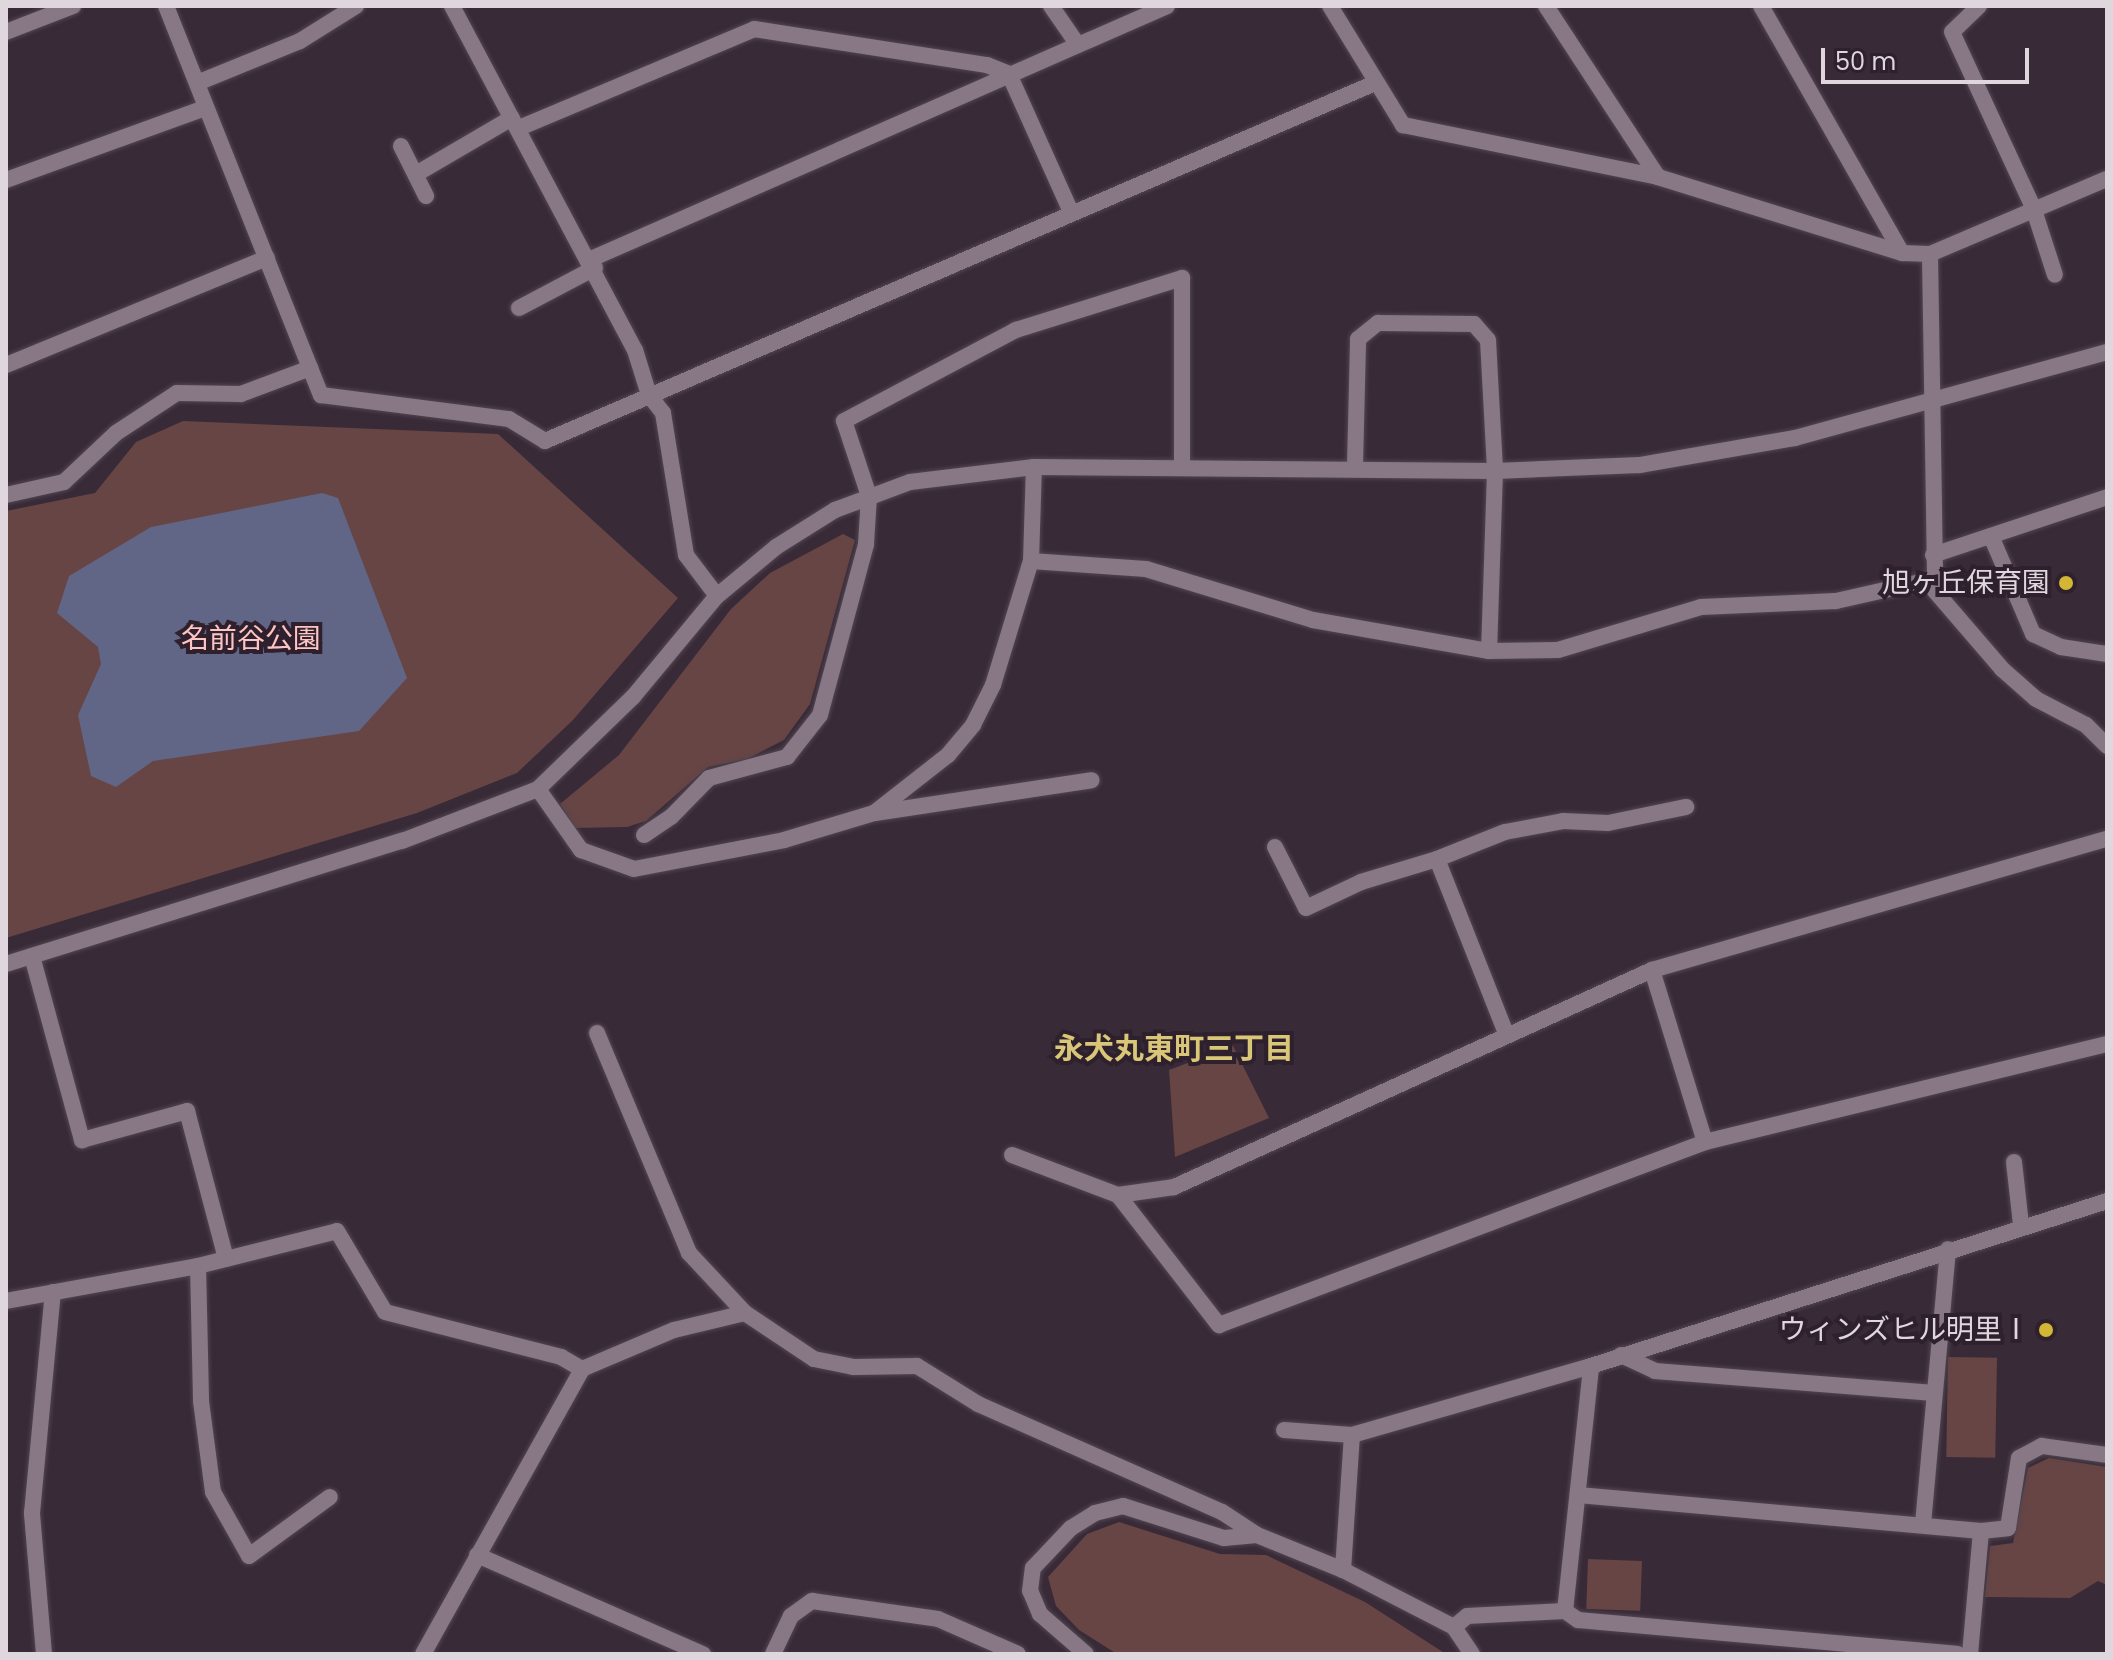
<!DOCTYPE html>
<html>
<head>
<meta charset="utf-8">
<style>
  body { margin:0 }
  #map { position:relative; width:2113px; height:1660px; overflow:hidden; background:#382a37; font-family:Poppins,"Noto Sans JP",sans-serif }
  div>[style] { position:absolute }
  .green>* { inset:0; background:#674545; transform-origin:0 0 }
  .water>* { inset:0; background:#616586 }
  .roads { filter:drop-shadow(0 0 2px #514650) drop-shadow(0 0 2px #514650) }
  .minor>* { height:16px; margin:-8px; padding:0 8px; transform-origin:8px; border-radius:8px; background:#887886 }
  .tertiary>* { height:16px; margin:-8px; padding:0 8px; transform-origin:8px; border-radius:8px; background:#887886 }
  .dots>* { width:22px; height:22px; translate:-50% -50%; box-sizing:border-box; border:4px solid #2e212d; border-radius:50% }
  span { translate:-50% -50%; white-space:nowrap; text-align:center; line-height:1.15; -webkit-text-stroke:8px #2e212d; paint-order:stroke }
  .poi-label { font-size:28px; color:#dfd6de }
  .right { translate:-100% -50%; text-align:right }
  .park-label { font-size:28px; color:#fec4c3 }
  .neighbourhood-label { font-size:30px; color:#dac678; font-weight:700 }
  .frame { position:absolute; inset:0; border:8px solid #dfd6de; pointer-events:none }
  .scale { position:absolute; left:1821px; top:48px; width:208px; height:36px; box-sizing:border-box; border:4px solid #dfd6de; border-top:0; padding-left:10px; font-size:24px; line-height:28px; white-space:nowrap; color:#dfd6de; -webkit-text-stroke:6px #2e212d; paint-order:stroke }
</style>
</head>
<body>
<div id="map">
  <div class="green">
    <i style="clip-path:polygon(183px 421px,498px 434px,678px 598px,573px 720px,517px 773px,417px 813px,6px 938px,6px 511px,95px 493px,136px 442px)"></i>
    <i style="clip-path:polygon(843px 534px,855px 540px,810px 704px,784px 740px,747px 759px,708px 767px,646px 821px,627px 827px,574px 828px,560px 804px,619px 755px,731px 609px,770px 573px)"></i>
    <i style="clip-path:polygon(1233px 1046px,1269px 1118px,1175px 1157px,1169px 1070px)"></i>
    <i style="left:1948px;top:1357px;width:49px;height:100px;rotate:1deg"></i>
    <i style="clip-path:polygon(2049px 1458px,2107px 1467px,2107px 1585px,2098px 1581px,2070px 1598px,1985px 1597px,1990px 1546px,2013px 1543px,2028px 1468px)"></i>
    <i style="clip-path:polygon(1119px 1522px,1220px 1554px,1266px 1555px,1365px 1602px,1446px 1654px,1117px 1654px,1079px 1630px,1056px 1606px,1048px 1577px,1087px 1534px)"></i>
    <i style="left:1588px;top:1559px;width:54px;height:50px;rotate:2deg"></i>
  </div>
  <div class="water">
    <i style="clip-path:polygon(322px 493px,338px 498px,407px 678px,359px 731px,153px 761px,116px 787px,91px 776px,78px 715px,101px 664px,98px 647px,57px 613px,69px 576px,151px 527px)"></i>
  </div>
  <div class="roads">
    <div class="minor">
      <i style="left:166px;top:6px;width:419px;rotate:68.3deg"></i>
      <i style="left:321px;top:395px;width:190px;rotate:7.3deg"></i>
      <i style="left:509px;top:419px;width:42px;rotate:31.4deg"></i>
      <i style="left:545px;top:441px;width:904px;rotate:-23.33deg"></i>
      <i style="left:452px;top:6px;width:390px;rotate:62deg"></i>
      <i style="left:635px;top:350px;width:47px;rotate:72.7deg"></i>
      <i style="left:649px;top:395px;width:23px;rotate:52deg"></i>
      <i style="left:663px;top:413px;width:144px;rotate:80.8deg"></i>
      <i style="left:686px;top:555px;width:51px;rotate:52.9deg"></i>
      <i style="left:1051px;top:6px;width:47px;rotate:55.3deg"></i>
      <i style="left:1330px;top:6px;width:140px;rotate:58.5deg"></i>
      <i style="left:1403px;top:125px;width:260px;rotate:11.5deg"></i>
      <i style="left:1658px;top:177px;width:256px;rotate:17.3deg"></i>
      <i style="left:1902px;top:253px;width:28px;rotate:2deg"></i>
      <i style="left:1930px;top:254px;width:192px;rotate:-23deg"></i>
      <i style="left:1546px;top:6px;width:204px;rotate:56.8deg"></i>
      <i style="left:1761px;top:6px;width:284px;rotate:60.3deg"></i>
      <i style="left:1979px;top:6px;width:37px;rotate:136deg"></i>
      <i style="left:1952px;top:32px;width:193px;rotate:65.2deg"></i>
      <i style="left:2033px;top:207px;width:71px;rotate:72.1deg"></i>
      <i style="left:6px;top:32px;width:72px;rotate:-21.2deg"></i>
      <i style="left:197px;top:83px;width:111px;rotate:-22.2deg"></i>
      <i style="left:300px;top:41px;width:66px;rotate:-32deg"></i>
      <i style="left:519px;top:128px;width:255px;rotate:-22.8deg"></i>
      <i style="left:754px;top:29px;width:236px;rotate:8.8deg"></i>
      <i style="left:987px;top:65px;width:24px;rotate:22deg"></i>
      <i style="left:1009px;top:74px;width:151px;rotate:65.8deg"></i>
      <i style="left:401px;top:146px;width:56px;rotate:63.4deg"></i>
      <i style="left:416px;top:174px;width:111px;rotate:-30.3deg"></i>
      <i style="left:6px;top:180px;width:212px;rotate:-19.9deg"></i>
      <i style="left:1930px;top:254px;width:337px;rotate:89.1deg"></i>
      <i style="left:1935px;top:591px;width:103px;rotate:49.3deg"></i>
      <i style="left:2002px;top:669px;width:45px;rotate:41.4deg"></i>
      <i style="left:2036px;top:699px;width:56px;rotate:27.5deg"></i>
      <i style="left:2086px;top:725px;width:30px;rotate:45deg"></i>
      <i style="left:591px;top:259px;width:629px;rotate:-23.71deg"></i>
      <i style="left:519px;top:308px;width:86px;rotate:-27.8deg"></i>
      <i style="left:6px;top:365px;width:282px;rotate:-22.3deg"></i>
      <i style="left:1355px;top:466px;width:127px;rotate:-88.6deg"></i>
      <i style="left:1358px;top:339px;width:26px;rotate:-39deg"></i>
      <i style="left:1378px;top:323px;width:96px;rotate:0.6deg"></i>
      <i style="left:1474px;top:324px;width:21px;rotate:49deg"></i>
      <i style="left:1488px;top:340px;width:131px;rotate:86.9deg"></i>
      <i style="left:1495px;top:471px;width:180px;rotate:91.9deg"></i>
      <i style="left:6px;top:495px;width:59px;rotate:-12.6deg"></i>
      <i style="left:64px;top:482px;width:71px;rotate:-43.3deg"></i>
      <i style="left:116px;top:433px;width:73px;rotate:-33.3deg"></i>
      <i style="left:177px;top:393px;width:64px;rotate:0.9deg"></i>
      <i style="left:241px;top:394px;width:74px;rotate:-20.6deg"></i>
      <i style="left:1991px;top:536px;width:107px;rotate:66.8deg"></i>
      <i style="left:2033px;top:634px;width:31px;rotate:25deg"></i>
      <i style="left:2061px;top:647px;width:47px;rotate:8.7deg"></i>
      <i style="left:1933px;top:555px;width:183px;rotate:-18.4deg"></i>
      <i style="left:1031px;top:561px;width:115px;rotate:4deg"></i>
      <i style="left:1146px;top:569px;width:175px;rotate:17deg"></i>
      <i style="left:1313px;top:620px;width:179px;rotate:10deg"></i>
      <i style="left:1489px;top:651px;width:69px;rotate:-0.8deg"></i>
      <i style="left:1558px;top:650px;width:149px;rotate:-16.7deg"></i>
      <i style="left:1701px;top:607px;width:135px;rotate:-2.5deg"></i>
      <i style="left:1836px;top:601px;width:100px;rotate:-12.7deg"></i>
      <i style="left:538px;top:789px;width:75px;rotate:54.8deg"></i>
      <i style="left:581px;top:850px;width:56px;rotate:19.7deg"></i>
      <i style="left:634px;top:869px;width:153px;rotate:-10.9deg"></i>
      <i style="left:784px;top:840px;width:94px;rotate:-16.7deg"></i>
      <i style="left:874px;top:813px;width:94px;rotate:-38.1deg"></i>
      <i style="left:948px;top:755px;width:39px;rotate:-50deg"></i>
      <i style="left:973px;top:725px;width:45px;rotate:-63.4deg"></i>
      <i style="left:993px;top:685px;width:130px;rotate:-73deg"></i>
      <i style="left:1031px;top:561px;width:94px;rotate:-88.2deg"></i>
      <i style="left:875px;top:813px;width:219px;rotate:-8.6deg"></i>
      <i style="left:644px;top:835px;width:32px;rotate:-34deg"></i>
      <i style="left:671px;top:817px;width:54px;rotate:-45.7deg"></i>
      <i style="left:709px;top:778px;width:81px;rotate:-15.1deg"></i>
      <i style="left:787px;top:757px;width:53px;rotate:-51.8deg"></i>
      <i style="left:820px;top:715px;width:177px;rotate:-74.9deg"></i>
      <i style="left:866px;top:544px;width:48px;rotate:-86.4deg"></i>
      <i style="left:869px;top:496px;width:79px;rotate:-108.4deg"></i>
      <i style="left:844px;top:421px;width:195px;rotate:-27.9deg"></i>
      <i style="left:1016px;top:330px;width:174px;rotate:-17.4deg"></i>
      <i style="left:1182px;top:278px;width:188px;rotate:90deg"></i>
      <i style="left:1275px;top:847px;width:68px;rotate:63.1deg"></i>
      <i style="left:1306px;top:908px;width:61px;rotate:-25.3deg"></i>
      <i style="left:1361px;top:882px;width:79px;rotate:-16.8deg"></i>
      <i style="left:1437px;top:859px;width:187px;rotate:68.4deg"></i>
      <i style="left:1437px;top:859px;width:73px;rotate:-21.7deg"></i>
      <i style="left:1505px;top:832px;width:59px;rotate:-10.7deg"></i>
      <i style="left:1563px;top:821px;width:45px;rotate:2.5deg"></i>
      <i style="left:1608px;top:823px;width:80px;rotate:-11.6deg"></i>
      <i style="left:32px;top:956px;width:191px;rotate:74.8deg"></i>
      <i style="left:82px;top:1140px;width:109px;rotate:-15.4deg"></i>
      <i style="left:187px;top:1111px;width:153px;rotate:75.2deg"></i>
      <i style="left:1652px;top:970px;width:180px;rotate:72.9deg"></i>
      <i style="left:597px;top:1033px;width:238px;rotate:67.3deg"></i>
      <i style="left:689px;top:1253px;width:82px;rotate:47deg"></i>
      <i style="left:1012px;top:1155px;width:113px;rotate:20.7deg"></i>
      <i style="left:1118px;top:1195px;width:57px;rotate:-8.1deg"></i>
      <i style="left:1174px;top:1187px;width:525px;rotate:-24.42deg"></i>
      <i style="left:1652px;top:970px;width:473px;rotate:-16.1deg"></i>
      <i style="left:2014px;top:1162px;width:62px;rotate:83.6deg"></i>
      <i style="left:1118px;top:1195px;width:165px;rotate:52.2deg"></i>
      <i style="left:1219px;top:1325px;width:519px;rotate:-20.63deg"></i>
      <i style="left:1705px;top:1142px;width:414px;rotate:-13.7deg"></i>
      <i style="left:198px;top:1266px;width:135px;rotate:88.7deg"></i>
      <i style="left:201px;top:1401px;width:92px;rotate:82.5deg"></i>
      <i style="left:213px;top:1492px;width:73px;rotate:60.6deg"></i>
      <i style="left:249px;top:1556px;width:100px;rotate:-36.1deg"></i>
      <i style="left:6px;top:1301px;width:195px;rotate:-10.3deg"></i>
      <i style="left:198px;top:1266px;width:143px;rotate:-14.1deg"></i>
      <i style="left:337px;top:1231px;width:94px;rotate:59.3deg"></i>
      <i style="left:385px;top:1312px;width:182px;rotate:14.3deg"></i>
      <i style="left:561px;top:1357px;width:24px;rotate:30deg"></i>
      <i style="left:582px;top:1369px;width:100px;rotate:-23deg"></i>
      <i style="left:674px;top:1330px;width:73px;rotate:-13.5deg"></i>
      <i style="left:745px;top:1313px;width:83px;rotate:33.7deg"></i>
      <i style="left:814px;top:1359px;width:41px;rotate:11.3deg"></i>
      <i style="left:854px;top:1367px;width:63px;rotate:-0.9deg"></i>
      <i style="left:917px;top:1366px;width:72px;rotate:31.9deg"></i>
      <i style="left:978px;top:1404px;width:267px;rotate:23.9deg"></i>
      <i style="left:1222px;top:1512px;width:42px;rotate:33.3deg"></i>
      <i style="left:1257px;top:1535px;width:93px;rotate:22.1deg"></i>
      <i style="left:1343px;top:1570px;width:125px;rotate:27.2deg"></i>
      <i style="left:1621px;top:1355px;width:38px;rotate:25deg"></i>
      <i style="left:1655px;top:1371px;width:280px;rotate:4.5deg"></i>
      <i style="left:1284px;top:1430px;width:68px;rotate:4.2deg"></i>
      <i style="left:1352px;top:1435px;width:249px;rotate:-16.1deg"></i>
      <i style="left:1591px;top:1366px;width:542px;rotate:-17.73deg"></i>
      <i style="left:1578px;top:1495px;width:405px;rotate:5.1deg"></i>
      <i style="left:1981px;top:1531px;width:123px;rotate:95.1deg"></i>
      <i style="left:1923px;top:1524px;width:276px;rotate:-84.8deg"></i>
      <i style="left:1981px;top:1531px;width:27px;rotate:-6deg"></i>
      <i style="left:2008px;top:1528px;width:71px;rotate:-81.1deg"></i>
      <i style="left:2019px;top:1458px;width:26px;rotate:-28deg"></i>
      <i style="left:2042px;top:1446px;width:66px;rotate:7.9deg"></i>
      <i style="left:477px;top:1555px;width:247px;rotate:23.7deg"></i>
      <i style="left:1343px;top:1570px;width:135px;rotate:-86.2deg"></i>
      <i style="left:1565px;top:1611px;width:16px;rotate:35deg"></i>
      <i style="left:1578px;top:1620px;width:381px;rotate:5.1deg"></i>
      <i style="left:44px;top:1654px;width:142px;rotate:-94.9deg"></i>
      <i style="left:32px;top:1513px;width:222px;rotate:-84.6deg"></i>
      <i style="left:423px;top:1654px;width:326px;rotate:-60.8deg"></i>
      <i style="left:773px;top:1654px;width:42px;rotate:-64.7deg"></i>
      <i style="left:791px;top:1616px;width:26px;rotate:-36deg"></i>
      <i style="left:812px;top:1601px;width:127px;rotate:8.1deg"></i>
      <i style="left:938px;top:1619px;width:87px;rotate:23.6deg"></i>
      <i style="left:1086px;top:1654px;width:61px;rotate:-139deg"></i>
      <i style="left:1040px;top:1614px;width:25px;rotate:-113deg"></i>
      <i style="left:1030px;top:1591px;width:23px;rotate:-83deg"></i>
      <i style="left:1033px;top:1568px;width:55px;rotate:-46.5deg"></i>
      <i style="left:1071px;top:1528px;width:28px;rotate:-32deg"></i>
      <i style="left:1095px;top:1513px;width:29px;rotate:-14deg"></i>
      <i style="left:1123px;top:1506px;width:106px;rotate:17.6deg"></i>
      <i style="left:1224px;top:1538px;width:33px;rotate:-5deg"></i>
      <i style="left:1472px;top:1654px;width:32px;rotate:-124deg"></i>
      <i style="left:1454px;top:1627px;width:17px;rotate:-40deg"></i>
      <i style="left:1467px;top:1616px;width:98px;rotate:-2.9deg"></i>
      <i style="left:1565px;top:1611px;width:246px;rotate:-83.9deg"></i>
    </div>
    <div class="tertiary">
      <i style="left:6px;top:964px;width:415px;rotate:-17.3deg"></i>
      <i style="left:402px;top:841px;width:146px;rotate:-20.9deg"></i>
      <i style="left:538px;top:789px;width:132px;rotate:-44.1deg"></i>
      <i style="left:633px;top:697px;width:131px;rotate:-50.3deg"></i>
      <i style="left:717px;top:596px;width:77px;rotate:-39.7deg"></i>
      <i style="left:776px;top:547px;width:70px;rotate:-32.1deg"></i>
      <i style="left:835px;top:510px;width:80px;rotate:-20.5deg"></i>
      <i style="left:910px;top:482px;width:125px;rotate:-6.9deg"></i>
      <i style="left:1034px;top:467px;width:461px;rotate:0.5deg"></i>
      <i style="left:1495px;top:471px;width:145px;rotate:-2.4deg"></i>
      <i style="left:1640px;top:465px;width:157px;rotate:-9.9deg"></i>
      <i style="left:1795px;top:438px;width:324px;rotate:-15.4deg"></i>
    </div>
  </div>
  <div class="dots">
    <i style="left:2066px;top:583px;background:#d4b635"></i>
    <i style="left:2046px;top:1330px;background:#d4b635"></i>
  </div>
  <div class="poi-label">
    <span class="right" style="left:2050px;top:583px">旭ヶ丘保育園</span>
    <span class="right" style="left:2030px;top:1330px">ウィンズヒル明里Ⅰ</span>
  </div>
  <div class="park-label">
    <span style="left:251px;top:639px">名前谷公園</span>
  </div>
  <div class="neighbourhood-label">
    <span style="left:1174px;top:1049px">永犬丸東町三丁目</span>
  </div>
  <div class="frame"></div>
  <div class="scale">50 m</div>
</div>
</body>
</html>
